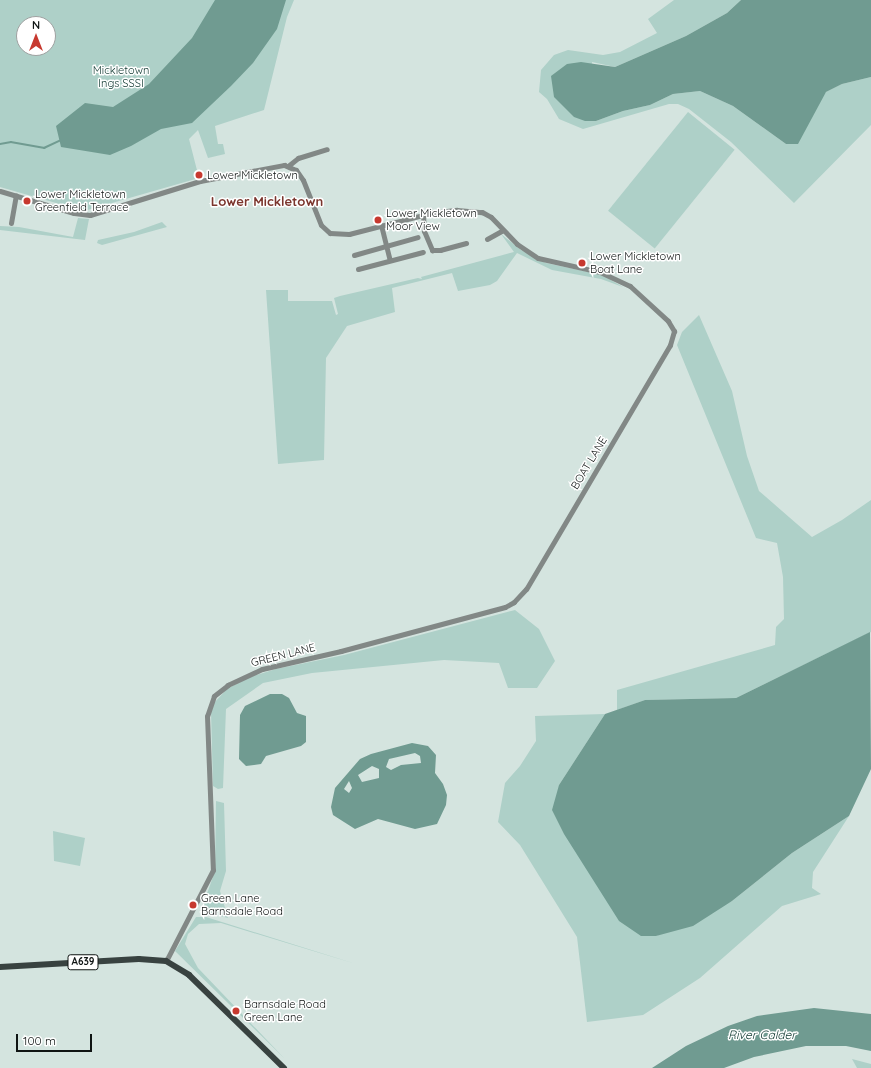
<!DOCTYPE html>
<html>
<head>
<meta charset="utf-8">
<style>
  body { margin:0 }
  #map { position:relative; width:871px; height:1068px; overflow:hidden; background:#d4e4df; font-family:Quicksand,sans-serif }
  div>[style] { position:absolute }
  .green>* { inset:0; background:#aed0c8; transform-origin:0 0 }
  .water>* { inset:0; background:#709b91 }
  .stream>* { height:1.5px; margin:-0.75px; padding:0 0.75px; transform-origin:0.75px; border-radius:0.75px; background:#709b91 }
  .minor>* { height:5px; margin:-2.5px; padding:0 2.5px; transform-origin:2.5px; border-radius:2.5px; background:#828886 }
  .major>* { height:6px; margin:-3px; padding:0 3px; transform-origin:3px; border-radius:3px; background:#384240 }
  .dots>* { width:11px; height:11px; translate:-50% -50%; box-sizing:border-box; border:2px solid #fff; border-radius:50% }
  span { translate:-50% -50%; white-space:nowrap; text-align:center; line-height:1.15; -webkit-text-stroke:3px #fff; paint-order:stroke }
  .shield-label span { padding:1px 3px; background:#fff; border:1px solid; border-radius:3px; -webkit-text-stroke-width:0 }
  .shield-label { font-size:10px; color:#0f1413; font-weight:700 }
  .park-label { font-size:11px; color:#0d362e }
  .poi-label { font-size:11px; color:#0f1413 }
  .left { translate:0 -50%; text-align:left }
  .street-label { font-size:11px; color:#0f1413 }
  .water-label { font-size:12px; color:#0c362e; font-style:italic }
  .quarter-label { font-size:13px; color:#7b352d; font-weight:700 }
  .north { position:absolute; left:16px; top:16px; width:40px; height:40px; box-sizing:border-box; background:#fff; border:1px solid #9fa1a1; border-radius:50%; rotate:0deg; font-size:11px; font-weight:700; line-height:16px; text-align:center; color:#0f1413 }
  .north::after { content:''; display:block; margin:auto; width:14px; height:18px; background:#c7392f; clip-path:polygon(50% 0,100% 100%,50% 72%,0 100%) }
  .scale { position:absolute; left:16px; top:1034px; width:76px; height:18px; box-sizing:border-box; border:2px solid #0f1413; border-top:0; padding-left:5px; font-size:12px; line-height:14px; white-space:nowrap; color:#0f1413; -webkit-text-stroke:3px #fff; paint-order:stroke }
</style>
</head>
<body>
<div id="map">
  <div class="green">
    <i style="clip-path:polygon(evenodd,0 0,294px 0,287px 17px,264px 110px,215px 126px,218px 144px,223px 144px,225px 154px,208px 158px,198px 130px,189px 139px,199px 178px,84px 211px,0 187px,0 0,24px 24px,48px 24px,48px 48px,24px 48px,24px 24px)"></i>
    <i style="clip-path:polygon(674px 0,741px 0,727px 13px,686px 36px,615px 67px,592px 62px,596px 121px,623px 111px,650px 105px,673px 94px,700px 91px,733px 106px,786px 144px,826px 92px,842px 84px,871px 77px,871px 125px,794px 203px,731px 142px,689px 109px,678px 104px,669px 104px,583px 129px,559px 119px,547px 99px,539px 92px,541px 70px,554px 55px,568px 50px,603px 55px,620px 52px,657px 33px,648px 19px)"></i>
    <i style="left:688px;top:112px;width:60px;height:127px;rotate:39deg"></i>
    <i style="clip-path:polygon(78px 218px,89px 219px,85px 240px,0 230px,0 226px,19px 227px,73px 237px)"></i>
    <i style="clip-path:polygon(162px 222px,167px 227px,102px 245px,97px 243px,98px 240px,134px 232px)"></i>
    <i style="clip-path:polygon(501px 234px,521px 250px,546px 263px,602px 275px,623px 287px,601px 279px,552px 270px,517px 253px,497px 281px,490px 285px,458px 291px,452px 273px,392px 288px,395px 312px,347px 326px,326px 358px,324px 460px,278px 464px,266px 290px,288px 290px,288px 301px,332px 301px,336px 315px,338px 314px,334px 298px,340px 296px,418px 278px,422px 279px,421px 277px,514px 252px)"></i>
    <i style="clip-path:polygon(699px 315px,732px 391px,747px 456px,759px 491px,812px 537px,842px 520px,871px 500px,871px 632px,736px 698px,645px 700px,617px 710px,617px 690px,775px 645px,776px 627px,784px 619px,783px 577px,777px 543px,756px 538px,677px 345px,682px 332px)"></i>
    <i style="clip-path:polygon(515px 610px,539px 629px,555px 661px,537px 688px,508px 688px,499px 663px,444px 660px,312px 673px,263px 683px,226px 709px,223px 788px,218px 789px,213px 786px,211px 712px,213px 704px,227px 689px,250px 677px,276px 669px,344px 655px)"></i>
    <i style="clip-path:polygon(605px 714px,559px 785px,656px 936px,732px 901px,792px 853px,849px 816px,813px 872px,812px 888px,821px 894px,782px 906px,700px 978px,643px 1015px,587px 1022px,577px 937px,520px 845px,498px 822px,505px 783px,520px 766px,536px 741px,535px 716px)"></i>
    <i style="clip-path:polygon(216px 801px,224px 803px,226px 871px,220px 891px,228px 918px,209px 913px,203px 905px,215px 871px)"></i>
    <i style="clip-path:polygon(53px 831px,85px 838px,80px 866px,54px 861px)"></i>
    <i style="clip-path:polygon(196px 917px,206px 917px,356px 964px,221px 923px,199px 924px,188px 934px,185px 944px,198px 968px,284px 1058px,175px 951px)"></i>
    <i style="clip-path:polygon(852px 1059px,871px 1064px,871px 1068px,857px 1068px)"></i>
  </div>
  <div class="water">
    <i style="clip-path:polygon(215px 0,286px 0,277px 29px,253px 63px,231px 86px,192px 123px,161px 129px,131px 146px,110px 155px,61px 147px,56px 126px,85px 103px,113px 107px,149px 84px,192px 38px)"></i>
    <i style="clip-path:polygon(741px 0,871px 0,871px 77px,842px 84px,826px 92px,798px 144px,786px 144px,733px 106px,700px 91px,673px 94px,650px 105px,623px 111px,596px 121px,585px 121px,574px 117px,554px 97px,551px 76px,567px 64px,581px 62px,615px 67px,686px 36px,727px 13px)"></i>
    <i style="clip-path:polygon(870px 632px,871px 769px,849px 816px,792px 853px,732px 901px,693px 926px,656px 936px,641px 936px,619px 921px,564px 834px,552px 810px,559px 785px,605px 714px,645px 700px,736px 698px)"></i>
    <i style="clip-path:polygon(270px 694px,282px 694px,289px 698px,297px 713px,306px 716px,306px 742px,301px 746px,266px 756px,261px 764px,246px 766px,239px 759px,240px 715px,245px 706px)"></i>
    <i style="clip-path:polygon(evenodd,412px 743px,428px 746px,436px 755px,435px 773px,443px 784px,447px 795px,446px 805px,437px 824px,415px 829px,378px 819px,355px 829px,333px 815px,331px 807px,335px 788px,360px 759px,371px 754px,412px 743px,415px 753px,420px 756px,421px 763px,401px 765px,391px 770px,386px 767px,389px 759px,415px 753px,412px 743px,372px 766px,379px 769px,379px 778px,362px 782px,358px 775px,372px 766px,412px 743px,349px 781px,352px 788px,349px 793px,344px 789px,349px 781px)"></i>
    <i style="clip-path:polygon(814px 1008px,871px 1014px,871px 1051px,846px 1046px,806px 1046px,754px 1057px,724px 1068px,652px 1068px,686px 1046px,728px 1026px,757px 1016px)"></i>
  </div>
  <div class="stream">
    <i style="left:0;top:144px;width:11px;rotate:-10deg"></i>
    <i style="left:11px;top:142px;width:34px;rotate:10deg"></i>
    <i style="left:44px;top:148px;width:17px;rotate:-25deg"></i>
  </div>
  <div class="minor">
    <i style="left:288px;top:166px;width:13px;rotate:-39deg"></i>
    <i style="left:298px;top:158px;width:30px;rotate:-17deg"></i>
    <i style="left:0;top:191px;width:77px;rotate:16.6deg"></i>
    <i style="left:74px;top:213px;width:16px;rotate:7deg"></i>
    <i style="left:90px;top:215px;width:115px;rotate:-17.2deg"></i>
    <i style="left:200px;top:181px;width:86px;rotate:-10.8deg"></i>
    <i style="left:284px;top:165px;width:13px;rotate:23deg"></i>
    <i style="left:296px;top:170px;width:12px;rotate:55deg"></i>
    <i style="left:303px;top:180px;width:48px;rotate:68.2deg"></i>
    <i style="left:321px;top:225px;width:12px;rotate:42deg"></i>
    <i style="left:330px;top:233px;width:19px;rotate:3deg"></i>
    <i style="left:349px;top:234px;width:85px;rotate:-14.4deg"></i>
    <i style="left:431px;top:213px;width:26px;rotate:-7deg"></i>
    <i style="left:457px;top:210px;width:25px;rotate:5deg"></i>
    <i style="left:482px;top:212px;width:10px;rotate:29deg"></i>
    <i style="left:491px;top:217px;width:37px;rotate:46deg"></i>
    <i style="left:517px;top:244px;width:25px;rotate:34deg"></i>
    <i style="left:538px;top:258px;width:64px;rotate:12.7deg"></i>
    <i style="left:600px;top:272px;width:33px;rotate:25deg"></i>
    <i style="left:630px;top:286px;width:52px;rotate:42.6deg"></i>
    <i style="left:668px;top:321px;width:12px;rotate:59deg"></i>
    <i style="left:674px;top:331px;width:15px;rotate:106deg"></i>
    <i style="left:670px;top:345px;width:283px;rotate:120.5deg"></i>
    <i style="left:526px;top:589px;width:18px;rotate:133deg"></i>
    <i style="left:514px;top:602px;width:10px;rotate:151deg"></i>
    <i style="left:505px;top:607px;width:170px;rotate:165deg"></i>
    <i style="left:341px;top:651px;width:81px;rotate:167.2deg"></i>
    <i style="left:262px;top:669px;width:38px;rotate:155deg"></i>
    <i style="left:228px;top:685px;width:18px;rotate:142deg"></i>
    <i style="left:214px;top:696px;width:21px;rotate:109deg"></i>
    <i style="left:207px;top:716px;width:154px;rotate:87.8deg"></i>
    <i style="left:213px;top:870px;width:102px;rotate:117.3deg"></i>
    <i style="left:423px;top:214px;width:17px;rotate:87deg"></i>
    <i style="left:424px;top:231px;width:21px;rotate:67deg"></i>
    <i style="left:432px;top:250px;width:8px"></i>
    <i style="left:440px;top:250px;width:27px;rotate:-15deg"></i>
    <i style="left:11px;top:223px;width:28px;rotate:-80deg"></i>
    <i style="left:381px;top:225px;width:36px;rotate:76deg"></i>
    <i style="left:487px;top:239px;width:18px;rotate:-29deg"></i>
    <i style="left:354px;top:255px;width:66px;rotate:-15.7deg"></i>
    <i style="left:358px;top:269px;width:67px;rotate:-14.7deg"></i>
  </div>
  <div class="major">
    <i style="left:0;top:967px;width:139px;rotate:-3.3deg"></i>
    <i style="left:139px;top:959px;width:27px;rotate:4deg"></i>
    <i style="left:166px;top:961px;width:27px;rotate:31deg"></i>
    <i style="left:189px;top:975px;width:133px;rotate:44.4deg"></i>
  </div>
  <div class="dots">
    <i style="left:199px;top:175px;background:#c7392f"></i>
    <i style="left:27px;top:201px;background:#c7392f"></i>
    <i style="left:378px;top:220px;background:#c7392f"></i>
    <i style="left:582px;top:263px;background:#c7392f"></i>
    <i style="left:193px;top:905px;background:#c7392f"></i>
    <i style="left:236px;top:1011px;background:#c7392f"></i>
  </div>
  <div class="shield-label">
    <span style="left:83px;top:962px">A639</span>
  </div>
  <div class="park-label">
    <span style="left:121px;top:77px">Mickletown<br>Ings SSSI</span>
  </div>
  <div class="poi-label">
    <span class="left" style="left:207px;top:175px">Lower Mickletown</span>
    <span class="left" style="left:35px;top:201px">Lower Mickletown<br>Greenfield Terrace</span>
    <span class="left" style="left:386px;top:220px">Lower Mickletown<br>Moor View</span>
    <span class="left" style="left:590px;top:263px">Lower Mickletown<br>Boat Lane</span>
    <span class="left" style="left:201px;top:905px">Green Lane<br>Barnsdale Road</span>
    <span class="left" style="left:244px;top:1011px">Barnsdale Road<br>Green Lane</span>
  </div>
  <div class="street-label">
    <span style="left:589px;top:463px;rotate:-59deg">BOAT LANE</span>
    <span style="left:283px;top:655px;rotate:-14deg">GREEN LANE</span>
  </div>
  <div class="water-label">
    <span style="left:762px;top:1035px">River Calder</span>
  </div>
  <div class="quarter-label">
    <span style="left:267px;top:201px">Lower Mickletown</span>
  </div>
  <div class="north">N</div>
  <div class="scale">100 m</div>
</div>
</body>
</html>
